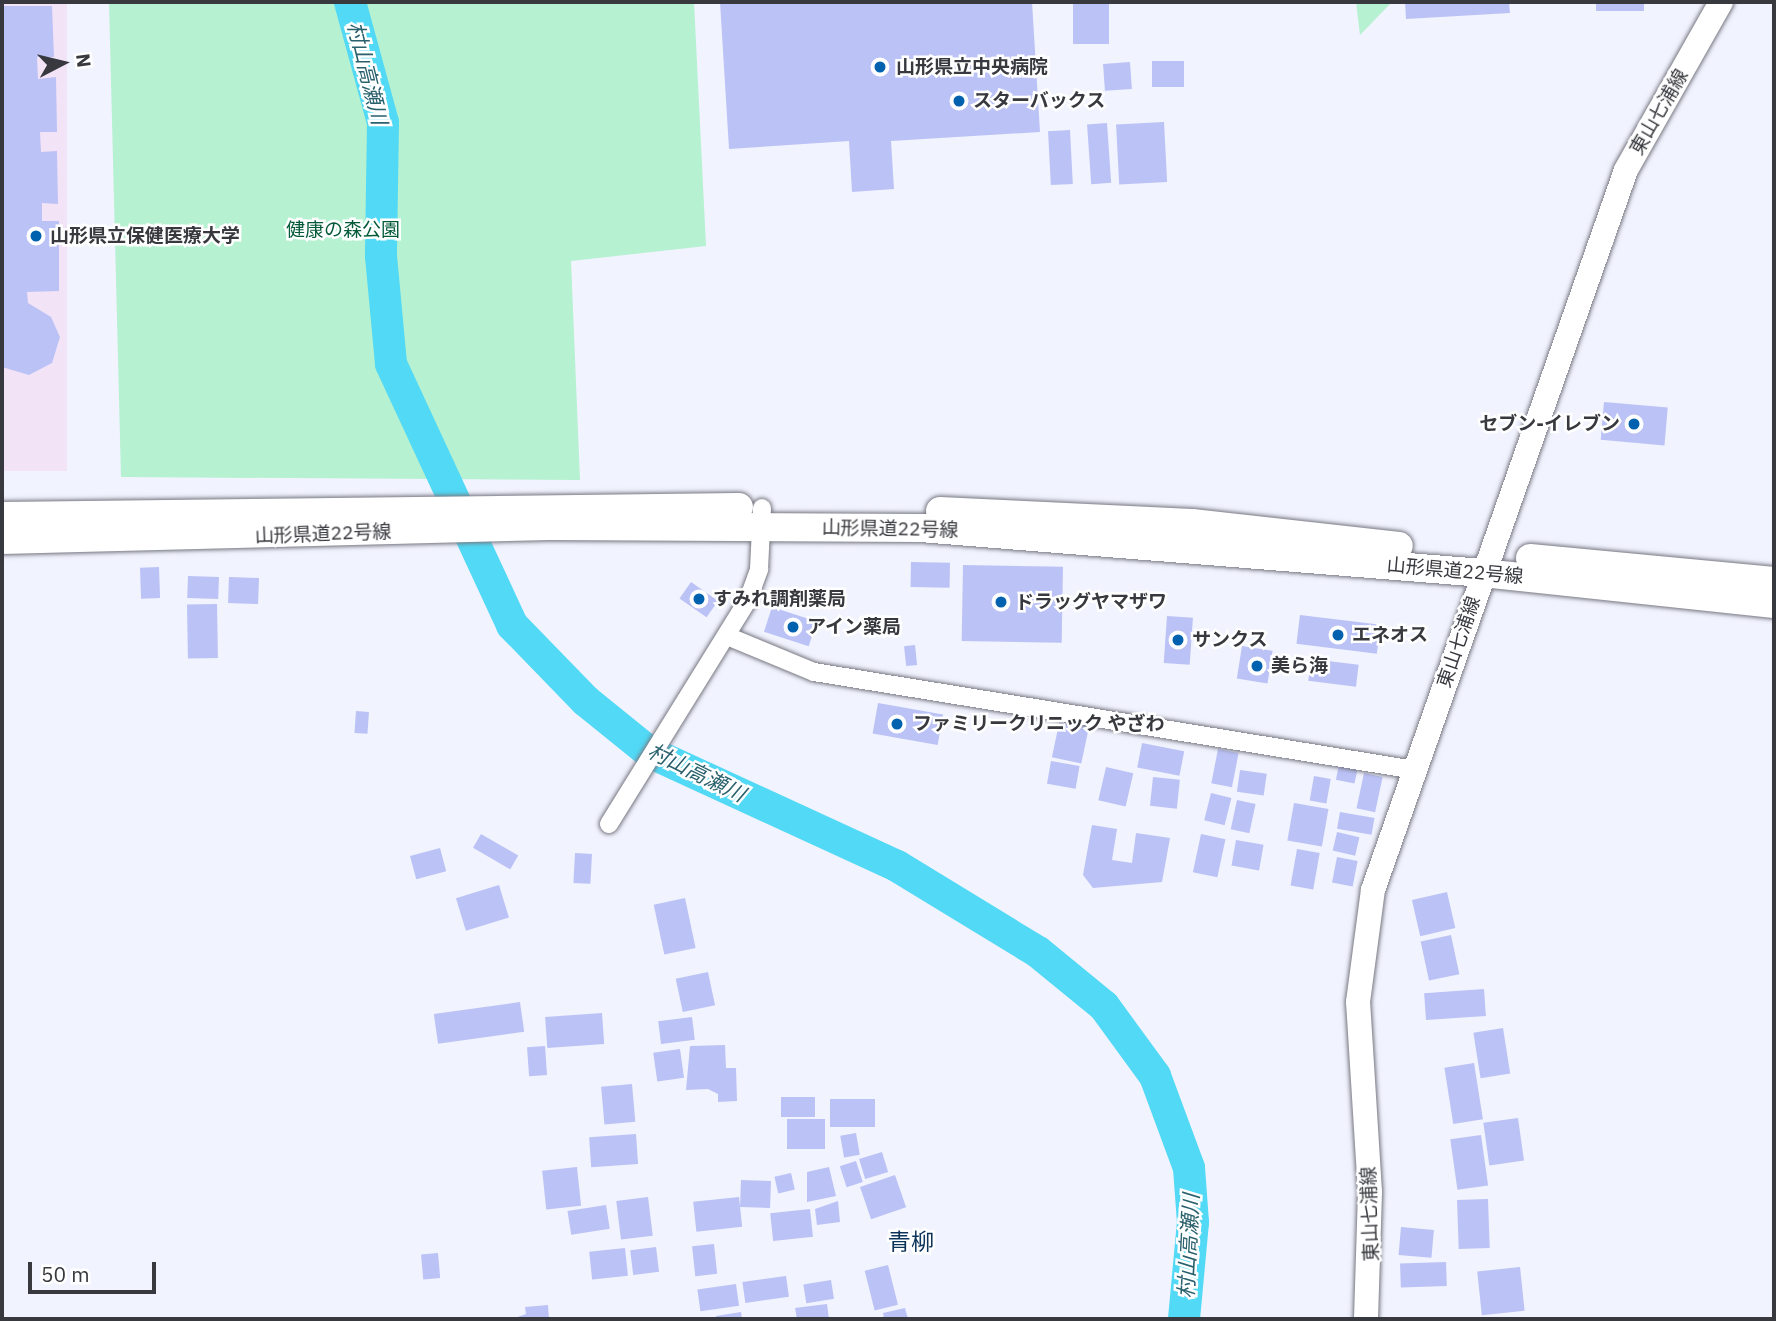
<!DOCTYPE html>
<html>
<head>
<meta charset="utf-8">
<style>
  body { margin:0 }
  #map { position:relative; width:1776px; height:1321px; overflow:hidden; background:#f1f3fe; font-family:"IBM Plex Sans","Noto Sans JP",sans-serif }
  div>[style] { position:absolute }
  .education>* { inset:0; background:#f3e3f6; transform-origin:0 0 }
  .green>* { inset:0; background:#b6f1d1 }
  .river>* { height:32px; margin:-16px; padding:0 16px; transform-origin:16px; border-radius:16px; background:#51d9f5 }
  .building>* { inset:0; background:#bbc2f6; transform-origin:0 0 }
  .roads { filter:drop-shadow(0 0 2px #777882) drop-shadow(0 0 2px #777882) }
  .minor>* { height:18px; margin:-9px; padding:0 9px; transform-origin:9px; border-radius:9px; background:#fff }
  .secondary>* { height:24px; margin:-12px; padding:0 12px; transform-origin:12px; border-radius:12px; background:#fff }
  .primary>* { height:28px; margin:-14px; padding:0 14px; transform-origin:14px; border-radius:14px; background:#fff }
  .dots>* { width:19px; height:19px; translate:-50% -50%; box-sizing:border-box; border:4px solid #fff; border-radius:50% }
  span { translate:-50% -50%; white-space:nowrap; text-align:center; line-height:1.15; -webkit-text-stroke:5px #fff; paint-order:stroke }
  .poi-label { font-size:19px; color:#38393e; font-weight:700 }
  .left { translate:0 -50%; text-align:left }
  .right { translate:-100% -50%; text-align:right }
  .street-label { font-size:19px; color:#38393e }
  .park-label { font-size:19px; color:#035a3a }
  .water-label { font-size:21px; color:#2a616d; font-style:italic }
  .quarter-label { font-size:23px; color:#0d345a }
  .frame { position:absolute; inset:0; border:4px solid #38393e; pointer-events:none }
  .north { position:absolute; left:28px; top:28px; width:70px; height:70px; -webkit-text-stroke:5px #fff; paint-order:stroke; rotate:83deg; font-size:19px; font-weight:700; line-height:28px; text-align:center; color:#38393e }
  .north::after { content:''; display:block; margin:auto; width:24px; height:32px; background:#38393e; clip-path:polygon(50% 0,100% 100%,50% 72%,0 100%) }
  .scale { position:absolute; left:28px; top:1262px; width:128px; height:32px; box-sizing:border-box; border:4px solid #38393e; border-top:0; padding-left:9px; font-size:21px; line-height:24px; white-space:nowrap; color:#38393e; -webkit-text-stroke:5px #fff; paint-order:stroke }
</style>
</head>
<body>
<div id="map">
  <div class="education">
    <i style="left:2px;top:2px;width:65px;height:469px"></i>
  </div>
  <div class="green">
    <i style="clip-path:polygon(109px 2px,694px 2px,706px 246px,571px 261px,580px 480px,121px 477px)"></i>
    <i style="clip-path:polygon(1356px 2px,1392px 2px,1360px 35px)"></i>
  </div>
  <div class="river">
    <i style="left:350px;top:2px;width:125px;rotate:74.7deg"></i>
    <i style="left:383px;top:123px;width:133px;rotate:90.9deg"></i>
    <i style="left:381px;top:256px;width:108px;rotate:84.7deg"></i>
    <i style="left:391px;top:364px;width:288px;rotate:65.1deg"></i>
    <i style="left:512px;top:625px;width:106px;rotate:45.8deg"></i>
    <i style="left:586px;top:701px;width:81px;rotate:39deg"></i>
    <i style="left:649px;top:752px;width:273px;rotate:24.7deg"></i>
    <i style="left:897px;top:866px;width:165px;rotate:31.4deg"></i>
    <i style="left:1038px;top:952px;width:85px;rotate:39.3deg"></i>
    <i style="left:1104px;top:1006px;width:87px;rotate:53.9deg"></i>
    <i style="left:1155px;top:1076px;width:98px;rotate:69.7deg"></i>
    <i style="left:1189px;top:1168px;width:54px;rotate:85.8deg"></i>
    <i style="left:1193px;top:1222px;width:97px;rotate:95.3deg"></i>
  </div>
  <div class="building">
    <i style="clip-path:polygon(720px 2px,1032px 2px,1040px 132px,891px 141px,894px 189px,852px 192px,849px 141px,729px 149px)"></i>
    <i style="left:1073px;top:2px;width:36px;height:42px"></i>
    <i style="clip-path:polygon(1405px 2px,1509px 2px,1510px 13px,1406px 19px)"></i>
    <i style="left:1596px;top:2px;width:48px;height:9px"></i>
    <i style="clip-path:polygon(2px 6px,52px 6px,54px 57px,37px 57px,38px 79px,56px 77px,57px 132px,40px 132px,41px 152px,57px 151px,58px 204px,42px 203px,42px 221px,59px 221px,59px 291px,27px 292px,28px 303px,51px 317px,60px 337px,52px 363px,29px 375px,2px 367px)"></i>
    <i style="left:1152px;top:61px;width:32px;height:26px"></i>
    <i style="left:1130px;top:62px;width:27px;height:27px;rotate:86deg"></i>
    <i style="left:1164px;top:122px;width:60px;height:48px;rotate:87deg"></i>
    <i style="left:1107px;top:123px;width:60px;height:20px;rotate:86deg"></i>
    <i style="left:1070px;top:130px;width:54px;height:22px;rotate:87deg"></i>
    <i style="left:1604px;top:402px;width:64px;height:38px;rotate:5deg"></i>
    <i style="left:911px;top:562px;width:39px;height:25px;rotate:1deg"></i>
    <i style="left:963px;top:565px;width:100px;height:76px;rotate:1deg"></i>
    <i style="left:159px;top:567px;width:31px;height:19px;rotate:88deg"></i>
    <i style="left:188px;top:576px;width:31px;height:22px;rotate:2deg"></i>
    <i style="left:229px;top:577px;width:30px;height:26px;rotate:2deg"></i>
    <i style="left:691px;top:582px;width:33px;height:20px;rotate:35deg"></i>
    <i style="left:217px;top:604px;width:54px;height:30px;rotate:89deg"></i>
    <i style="left:772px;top:607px;width:47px;height:26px;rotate:18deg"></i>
    <i style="left:1300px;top:615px;width:81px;height:29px;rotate:7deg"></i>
    <i style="left:1167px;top:616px;width:26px;height:47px;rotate:4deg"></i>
    <i style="left:915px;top:645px;width:20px;height:11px;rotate:84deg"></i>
    <i style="left:1242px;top:646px;width:31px;height:33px;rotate:9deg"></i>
    <i style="left:1311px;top:659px;width:48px;height:22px;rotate:7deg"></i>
    <i style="left:878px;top:703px;width:66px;height:31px;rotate:10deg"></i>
    <i style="left:356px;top:711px;width:13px;height:22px;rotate:4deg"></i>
    <i style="left:1060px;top:719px;width:30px;height:39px;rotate:12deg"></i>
    <i style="left:1142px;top:743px;width:43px;height:25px;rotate:11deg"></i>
    <i style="left:1218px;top:749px;width:21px;height:35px;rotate:11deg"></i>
    <i style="left:1051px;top:761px;width:29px;height:23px;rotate:10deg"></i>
    <i style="left:1339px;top:765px;width:19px;height:15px;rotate:12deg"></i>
    <i style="left:1106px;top:767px;width:28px;height:34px;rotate:13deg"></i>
    <i style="left:1240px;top:770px;width:27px;height:22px;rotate:8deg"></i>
    <i style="left:1364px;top:773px;width:19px;height:36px;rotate:12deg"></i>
    <i style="left:1314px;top:776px;width:17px;height:25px;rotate:10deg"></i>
    <i style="left:1153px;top:777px;width:27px;height:29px;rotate:6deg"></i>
    <i style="left:1211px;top:793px;width:21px;height:28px;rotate:14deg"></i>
    <i style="left:1237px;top:800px;width:19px;height:30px;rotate:12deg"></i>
    <i style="left:1294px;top:803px;width:35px;height:38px;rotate:10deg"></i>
    <i style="left:1340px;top:812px;width:35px;height:17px;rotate:10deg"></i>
    <i style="clip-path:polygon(1092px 825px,1117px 829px,1112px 860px,1132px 863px,1136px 833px,1170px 838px,1162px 882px,1093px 888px,1083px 875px)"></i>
    <i style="left:1337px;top:832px;width:23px;height:19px;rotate:13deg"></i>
    <i style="left:481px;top:834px;width:43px;height:16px;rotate:30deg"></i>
    <i style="left:1201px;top:834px;width:25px;height:39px;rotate:12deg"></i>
    <i style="left:1236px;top:840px;width:28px;height:26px;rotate:10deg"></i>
    <i style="left:440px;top:848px;width:24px;height:31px;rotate:75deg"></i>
    <i style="left:1297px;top:849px;width:23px;height:37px;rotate:10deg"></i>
    <i style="left:575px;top:853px;width:17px;height:30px;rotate:3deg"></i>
    <i style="left:1337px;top:857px;width:21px;height:26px;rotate:11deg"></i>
    <i style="left:499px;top:885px;width:34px;height:45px;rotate:73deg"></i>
    <i style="left:1447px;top:892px;width:37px;height:36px;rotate:77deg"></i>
    <i style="left:685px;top:898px;width:51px;height:32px;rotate:78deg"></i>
    <i style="left:1451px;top:935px;width:40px;height:31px;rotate:78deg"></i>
    <i style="left:708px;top:972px;width:34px;height:33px;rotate:78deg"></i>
    <i style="left:1484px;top:989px;width:27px;height:60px;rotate:86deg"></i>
    <i style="left:520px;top:1002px;width:30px;height:87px;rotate:82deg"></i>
    <i style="left:602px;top:1013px;width:31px;height:57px;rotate:86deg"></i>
    <i style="left:692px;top:1017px;width:23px;height:34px;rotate:83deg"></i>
    <i style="left:1503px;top:1028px;width:46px;height:30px;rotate:81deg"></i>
    <i style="clip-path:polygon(725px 1045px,726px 1068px,736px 1068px,737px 1101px,718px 1102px,718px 1094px,708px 1089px,686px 1090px,690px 1046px)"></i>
    <i style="left:545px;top:1046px;width:29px;height:18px;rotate:86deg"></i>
    <i style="left:680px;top:1049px;width:29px;height:27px;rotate:82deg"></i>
    <i style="left:1474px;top:1063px;width:57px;height:30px;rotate:81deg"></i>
    <i style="left:632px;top:1084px;width:38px;height:31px;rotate:85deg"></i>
    <i style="left:781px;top:1097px;width:34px;height:20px"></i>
    <i style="left:830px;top:1099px;width:45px;height:28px"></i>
    <i style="left:1518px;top:1118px;width:43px;height:35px;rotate:82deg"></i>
    <i style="left:787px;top:1119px;width:38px;height:30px"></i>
    <i style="left:856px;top:1133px;width:22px;height:16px;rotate:80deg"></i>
    <i style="left:636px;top:1134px;width:30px;height:47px;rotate:86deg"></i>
    <i style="left:1481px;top:1135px;width:51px;height:31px;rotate:82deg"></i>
    <i style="left:882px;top:1152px;width:21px;height:24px;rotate:73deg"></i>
    <i style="left:856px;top:1161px;width:22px;height:17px;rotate:72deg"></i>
    <i style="left:577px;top:1167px;width:39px;height:35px;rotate:84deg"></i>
    <i style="clip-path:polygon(829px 1167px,836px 1196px,807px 1202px,807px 1172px)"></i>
    <i style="left:791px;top:1173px;width:17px;height:17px;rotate:77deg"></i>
    <i style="left:895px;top:1175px;width:34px;height:37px;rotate:71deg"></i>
    <i style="left:741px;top:1180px;width:30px;height:27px;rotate:2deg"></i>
    <i style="left:648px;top:1197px;width:39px;height:32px;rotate:83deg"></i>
    <i style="left:739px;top:1197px;width:30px;height:46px;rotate:84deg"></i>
    <i style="left:1488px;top:1199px;width:49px;height:31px;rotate:88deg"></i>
    <i style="clip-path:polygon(838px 1201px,840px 1222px,817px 1225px,815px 1209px)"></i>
    <i style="left:606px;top:1205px;width:24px;height:39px;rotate:81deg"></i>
    <i style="left:810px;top:1209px;width:28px;height:40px;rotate:84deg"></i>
    <i style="left:1401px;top:1227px;width:33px;height:28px;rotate:5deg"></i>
    <i style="left:714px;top:1244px;width:30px;height:22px;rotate:84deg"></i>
    <i style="left:656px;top:1247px;width:25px;height:26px;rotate:83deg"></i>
    <i style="left:625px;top:1248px;width:28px;height:36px;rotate:84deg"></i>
    <i style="left:438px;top:1253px;width:25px;height:17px;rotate:85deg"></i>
    <i style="left:1446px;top:1262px;width:24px;height:46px;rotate:88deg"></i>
    <i style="left:888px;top:1265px;width:41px;height:24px;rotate:76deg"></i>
    <i style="left:1520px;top:1267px;width:44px;height:43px;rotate:84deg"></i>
    <i style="left:786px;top:1276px;width:21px;height:44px;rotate:82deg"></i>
    <i style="left:831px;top:1280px;width:19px;height:28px;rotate:81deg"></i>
    <i style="left:736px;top:1284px;width:22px;height:39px;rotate:82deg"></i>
    <i style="clip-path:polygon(827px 1304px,829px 1319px,797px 1319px,795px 1308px)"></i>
    <i style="clip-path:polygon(548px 1305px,549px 1319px,512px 1319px,526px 1314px,525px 1307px)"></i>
    <i style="clip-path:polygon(905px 1308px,908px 1319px,884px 1319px,883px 1313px)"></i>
    <i style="clip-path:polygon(741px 1312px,742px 1319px,717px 1319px,716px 1316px)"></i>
  </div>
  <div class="roads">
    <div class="minor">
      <i style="left:727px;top:636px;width:94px;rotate:22.5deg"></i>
      <i style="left:814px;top:672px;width:609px;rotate:9.26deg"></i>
      <i style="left:609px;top:824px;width:264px;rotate:-58.2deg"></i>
      <i style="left:748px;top:600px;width:33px;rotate:-70deg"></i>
      <i style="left:759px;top:569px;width:61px;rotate:-87.2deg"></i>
    </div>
    <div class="secondary">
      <i style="left:1366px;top:1319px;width:127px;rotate:-88.2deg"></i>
      <i style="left:1370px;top:1192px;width:190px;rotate:-93.6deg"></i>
      <i style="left:1358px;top:1002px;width:113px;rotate:-82.4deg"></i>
      <i style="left:1373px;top:890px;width:763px;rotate:-70.64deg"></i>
      <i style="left:1626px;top:170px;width:193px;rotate:-60.5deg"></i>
    </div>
    <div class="primary">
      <i style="left:940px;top:511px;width:252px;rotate:2.7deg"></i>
      <i style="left:1192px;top:523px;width:208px;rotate:6.3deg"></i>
      <i style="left:2px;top:516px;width:737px;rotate:-0.7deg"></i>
      <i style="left:2px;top:540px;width:547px;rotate:-1.47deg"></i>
      <i style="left:549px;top:526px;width:371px;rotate:0.3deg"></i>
      <i style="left:920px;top:528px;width:565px;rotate:4.57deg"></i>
      <i style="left:1483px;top:573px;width:293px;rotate:6.1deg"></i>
      <i style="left:1530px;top:558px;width:245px;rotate:5.4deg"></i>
    </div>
  </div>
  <div class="dots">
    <i style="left:880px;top:67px;background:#0062af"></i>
    <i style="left:959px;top:101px;background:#0062af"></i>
    <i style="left:36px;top:236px;background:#0062af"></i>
    <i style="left:1634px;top:424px;background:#0062af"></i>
    <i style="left:699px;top:599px;background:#0062af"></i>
    <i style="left:1001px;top:602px;background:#0062af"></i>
    <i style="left:793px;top:627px;background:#0062af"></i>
    <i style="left:1338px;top:635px;background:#0062af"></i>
    <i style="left:1178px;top:640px;background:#0062af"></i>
    <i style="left:1257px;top:666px;background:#0062af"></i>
    <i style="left:897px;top:724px;background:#0062af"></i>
  </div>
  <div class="poi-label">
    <span class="left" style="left:896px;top:67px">山形県立中央病院</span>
    <span class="left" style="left:973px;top:101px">スターバックス</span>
    <span class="left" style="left:50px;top:236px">山形県立保健医療大学</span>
    <span class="right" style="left:1620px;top:424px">セブン-イレブン</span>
    <span class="left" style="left:713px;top:599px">すみれ調剤薬局</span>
    <span class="left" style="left:1015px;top:602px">ドラッグヤマザワ</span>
    <span class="left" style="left:807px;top:627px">アイン薬局</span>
    <span class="left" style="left:1352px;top:635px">エネオス</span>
    <span class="left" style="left:1192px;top:640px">サンクス</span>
    <span class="left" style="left:1271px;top:666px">美ら海</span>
    <span class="left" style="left:913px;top:724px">ファミリークリニック やざわ</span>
  </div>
  <div class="street-label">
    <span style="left:1659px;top:112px;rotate:-60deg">東山七浦線</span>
    <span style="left:890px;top:529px;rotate:1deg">山形県道22号線</span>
    <span style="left:323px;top:534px;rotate:-2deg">山形県道22号線</span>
    <span style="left:1455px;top:571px;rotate:5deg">山形県道22号線</span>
    <span style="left:1459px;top:642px;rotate:-71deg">東山七浦線</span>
    <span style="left:1370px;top:1214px;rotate:-92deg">東山七浦線</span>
  </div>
  <div class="park-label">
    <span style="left:343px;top:230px">健康の森公園</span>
  </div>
  <div class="water-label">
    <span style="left:368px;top:73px;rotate:76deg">村山高瀬川</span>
    <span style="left:697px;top:772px;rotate:26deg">村山高瀬川</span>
    <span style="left:1188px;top:1246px;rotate:-87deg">村山高瀬川</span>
  </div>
  <div class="quarter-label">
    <span style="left:911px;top:1241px">青柳</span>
  </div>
  <div class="frame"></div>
  <div class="north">N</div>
  <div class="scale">50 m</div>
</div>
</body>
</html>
